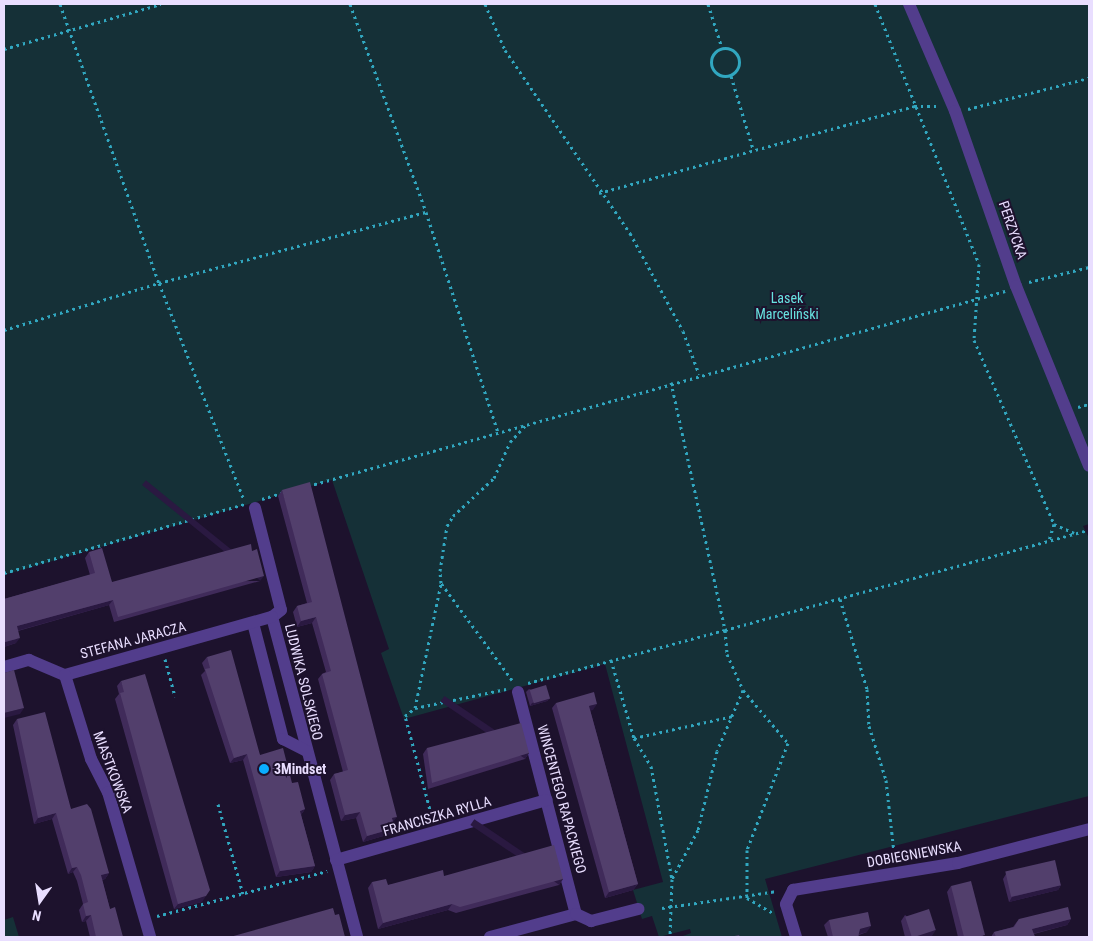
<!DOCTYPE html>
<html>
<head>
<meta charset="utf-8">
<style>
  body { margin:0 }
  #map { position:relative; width:1093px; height:941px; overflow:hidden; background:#1d122d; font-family:"Roboto Condensed",sans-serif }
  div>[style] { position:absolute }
  .green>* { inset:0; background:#153037 }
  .path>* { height:3px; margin-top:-1.5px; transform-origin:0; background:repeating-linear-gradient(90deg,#31a7c0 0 2.5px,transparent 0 6.5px) }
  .path>.ring { margin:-1.5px; padding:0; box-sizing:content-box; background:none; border:3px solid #31a7c0; border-radius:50% }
  .minor>* { height:12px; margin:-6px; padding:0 6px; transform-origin:6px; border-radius:6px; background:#523d8c }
  .wall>* { inset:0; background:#402b5a }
  .shaded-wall>* { inset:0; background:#2a1941; transform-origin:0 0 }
  .building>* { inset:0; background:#523f6c; transform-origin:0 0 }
  .dots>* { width:14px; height:14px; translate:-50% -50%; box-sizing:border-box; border:2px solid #1d122d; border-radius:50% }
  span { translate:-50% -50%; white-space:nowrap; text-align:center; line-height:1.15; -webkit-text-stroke:4px #1d122d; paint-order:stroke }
  .street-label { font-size:14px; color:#e9deff }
  .park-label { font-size:14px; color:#67e2e0 }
  .poi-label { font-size:14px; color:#e9deff; font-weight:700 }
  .left { translate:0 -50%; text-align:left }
  .frame { position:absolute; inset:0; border:5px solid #e9deff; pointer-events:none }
  .north { position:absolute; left:15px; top:876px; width:50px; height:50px; -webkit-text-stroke:4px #1d122d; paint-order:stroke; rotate:193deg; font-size:14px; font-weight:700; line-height:20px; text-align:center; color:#e9deff }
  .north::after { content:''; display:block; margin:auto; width:18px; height:22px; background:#e9deff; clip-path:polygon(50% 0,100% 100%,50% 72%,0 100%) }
</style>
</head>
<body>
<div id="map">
  <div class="green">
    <i style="clip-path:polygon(4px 4px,1089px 4px,1089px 524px,1083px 526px,1089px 538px,1089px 796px,765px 879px,782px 937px,680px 937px,691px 933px,690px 929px,659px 937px,652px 916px,642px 919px,633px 890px,663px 882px,605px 664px,404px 719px,381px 653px,389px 649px,332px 480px,4px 575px)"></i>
    <i style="clip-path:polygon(13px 917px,19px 937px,4px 937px,4px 920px)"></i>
  </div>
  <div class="path">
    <i style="left:60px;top:4px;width:296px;rotate:70.5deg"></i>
    <i style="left:159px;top:283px;width:233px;rotate:68.6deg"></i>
    <i style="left:350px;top:4px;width:221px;rotate:69.9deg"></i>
    <i style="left:426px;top:212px;width:231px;rotate:71.9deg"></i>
    <i style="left:485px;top:4px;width:50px;rotate:66.5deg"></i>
    <i style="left:505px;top:50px;width:222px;rotate:55.7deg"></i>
    <i style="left:630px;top:233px;width:111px;rotate:61.6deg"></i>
    <i style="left:683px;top:331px;width:46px;rotate:69.6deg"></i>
    <i style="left:708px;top:4px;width:46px;rotate:72.3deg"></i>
    <i style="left:875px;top:4px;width:280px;rotate:68.2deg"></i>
    <i style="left:979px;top:264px;width:76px;rotate:93.8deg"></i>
    <i style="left:974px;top:340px;width:201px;rotate:66.5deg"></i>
    <i style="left:1054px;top:524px;width:17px;rotate:107deg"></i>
    <i class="ring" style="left:711px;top:48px;width:25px;height:25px"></i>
    <i style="left:4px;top:49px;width:163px;rotate:-16deg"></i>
    <i style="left:731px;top:76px;width:76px;rotate:73.2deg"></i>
    <i style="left:968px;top:109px;width:125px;rotate:-14.4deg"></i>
    <i style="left:599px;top:193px;width:327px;rotate:-15.4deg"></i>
    <i style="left:914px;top:106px;width:24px"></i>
    <i style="left:1029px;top:282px;width:62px;rotate:-14deg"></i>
    <i style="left:4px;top:330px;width:162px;rotate:-16.9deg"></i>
    <i style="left:159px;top:283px;width:276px;rotate:-14.9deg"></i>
    <i style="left:671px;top:382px;width:254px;rotate:77.7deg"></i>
    <i style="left:725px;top:630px;width:377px;rotate:-15.4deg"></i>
    <i style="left:1078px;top:407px;width:11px;rotate:-15deg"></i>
    <i style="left:308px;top:486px;width:724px;rotate:-15.63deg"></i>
    <i style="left:262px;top:499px;width:21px;rotate:-17deg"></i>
    <i style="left:1054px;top:524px;width:22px;rotate:24deg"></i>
    <i style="left:4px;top:573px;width:250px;rotate:-16deg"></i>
    <i style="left:840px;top:599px;width:94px;rotate:73.3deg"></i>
    <i style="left:867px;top:689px;width:37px;rotate:87deg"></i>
    <i style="left:869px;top:726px;width:57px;rotate:72.5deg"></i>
    <i style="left:886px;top:780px;width:81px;rotate:83.7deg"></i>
    <i style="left:165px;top:659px;width:39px;rotate:75deg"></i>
    <i style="left:611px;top:660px;width:81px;rotate:73.6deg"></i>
    <i style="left:634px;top:738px;width:33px;rotate:59deg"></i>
    <i style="left:651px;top:766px;width:115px;rotate:79.5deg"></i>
    <i style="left:512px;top:680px;width:120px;rotate:-126.2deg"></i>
    <i style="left:441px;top:583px;width:12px;rotate:-95deg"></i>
    <i style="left:440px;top:571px;width:46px;rotate:-81.2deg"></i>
    <i style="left:447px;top:526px;width:12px;rotate:-59deg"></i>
    <i style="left:453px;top:516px;width:56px;rotate:-42.8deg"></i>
    <i style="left:494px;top:478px;width:39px;rotate:-66deg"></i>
    <i style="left:510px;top:442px;width:26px;rotate:-47deg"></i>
    <i style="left:528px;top:683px;width:204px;rotate:-15.1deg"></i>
    <i style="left:725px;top:630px;width:24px;rotate:85deg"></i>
    <i style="left:727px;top:654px;width:39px;rotate:66deg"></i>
    <i style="left:743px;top:690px;width:66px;rotate:113.1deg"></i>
    <i style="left:717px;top:751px;width:81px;rotate:103.5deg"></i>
    <i style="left:698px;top:830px;width:55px;rotate:118deg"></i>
    <i style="left:672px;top:879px;width:58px;rotate:92deg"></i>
    <i style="left:743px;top:690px;width:70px;rotate:49.7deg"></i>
    <i style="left:788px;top:743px;width:115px;rotate:111deg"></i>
    <i style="left:747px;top:850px;width:48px;rotate:90deg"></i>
    <i style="left:747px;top:898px;width:32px;rotate:30deg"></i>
    <i style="left:415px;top:708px;width:93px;rotate:-11.8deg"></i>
    <i style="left:634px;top:738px;width:101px;rotate:-12.5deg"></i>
    <i style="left:218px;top:804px;width:93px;rotate:74.5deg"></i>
    <i style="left:433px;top:821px;width:109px;rotate:-104.9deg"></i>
    <i style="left:405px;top:716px;width:13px;rotate:-39deg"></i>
    <i style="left:415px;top:708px;width:127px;rotate:-78.2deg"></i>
    <i style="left:662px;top:908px;width:116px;rotate:-8.4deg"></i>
    <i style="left:157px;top:916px;width:176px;rotate:-14.8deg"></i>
  </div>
  <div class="minor">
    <i style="left:909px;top:4px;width:116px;rotate:66.7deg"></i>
    <i style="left:955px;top:111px;width:185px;rotate:70.8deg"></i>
    <i style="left:1016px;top:286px;width:194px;rotate:67.9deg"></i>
    <i style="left:255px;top:508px;width:105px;rotate:75.7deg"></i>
    <i style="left:281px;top:610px;width:11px;rotate:142deg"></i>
    <i style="left:272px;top:617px;width:331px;rotate:75.1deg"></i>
    <i style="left:253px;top:623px;width:120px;rotate:75.5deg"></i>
    <i style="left:283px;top:739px;width:27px;rotate:27deg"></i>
    <i style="left:4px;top:667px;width:26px;rotate:-16deg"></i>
    <i style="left:29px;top:660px;width:39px;rotate:23deg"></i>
    <i style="left:65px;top:675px;width:215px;rotate:-15.7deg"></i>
    <i style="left:65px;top:675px;width:88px;rotate:72.8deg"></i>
    <i style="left:91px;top:759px;width:37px;rotate:63deg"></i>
    <i style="left:108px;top:792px;width:151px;rotate:73.8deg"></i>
    <i style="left:518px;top:692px;width:229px;rotate:75.4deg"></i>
    <i style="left:336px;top:860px;width:219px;rotate:-15.9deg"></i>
    <i style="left:490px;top:937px;width:89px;rotate:-15deg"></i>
    <i style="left:576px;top:914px;width:17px;rotate:25deg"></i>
    <i style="left:591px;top:921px;width:49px;rotate:-14.3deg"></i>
    <i style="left:796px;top:937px;width:34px;rotate:-107deg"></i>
    <i style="left:786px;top:904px;width:16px;rotate:-63deg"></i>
    <i style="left:793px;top:890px;width:167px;rotate:-9.3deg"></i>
    <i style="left:958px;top:863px;width:135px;rotate:-14.5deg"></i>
  </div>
  <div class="wall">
    <i style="clip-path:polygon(282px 490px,393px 822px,390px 834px,363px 842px,356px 818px,341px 821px,330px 780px,334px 774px,343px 772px,318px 679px,322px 674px,326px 672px,312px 623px,297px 627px,293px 612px,297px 606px,307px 603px,278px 496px)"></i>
    <i style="clip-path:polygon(89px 552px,112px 582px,260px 581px,114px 622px,109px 605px,18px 631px,16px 643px,4px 647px,4px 599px,90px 575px,85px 558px)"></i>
    <i style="clip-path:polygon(207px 657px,260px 755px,292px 783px,305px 809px,301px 815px,315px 866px,311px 872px,276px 877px,243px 760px,230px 763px,201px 675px,205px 671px,202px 663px)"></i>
    <i style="clip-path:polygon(121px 681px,202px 902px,174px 909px,115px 699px,119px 694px,117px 686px)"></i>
    <i style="clip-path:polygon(529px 689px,550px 698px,547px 701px,530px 706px,526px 692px)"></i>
    <i style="clip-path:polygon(556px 703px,593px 710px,590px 710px,638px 884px,633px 890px,605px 898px,552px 708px)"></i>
    <i style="clip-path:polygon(17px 719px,71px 809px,109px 873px,105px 879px,102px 880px,110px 909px,123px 937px,90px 937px,86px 921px,82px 922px,79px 910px,83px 904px,77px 881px,73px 872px,68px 874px,52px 819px,34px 824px,13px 725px)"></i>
    <i style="clip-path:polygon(427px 748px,529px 753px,525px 759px,428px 789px,423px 754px)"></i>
    <i style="clip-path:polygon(1006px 874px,1061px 885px,1058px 890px,1009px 902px,1003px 879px)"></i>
    <i style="clip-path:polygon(444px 876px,563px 879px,559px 885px,456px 913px,448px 910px,378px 929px,368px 888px,372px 882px,388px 885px)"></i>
    <i style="clip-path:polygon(951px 886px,984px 937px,958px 937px,947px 892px)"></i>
    <i style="clip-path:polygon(905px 915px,932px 936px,926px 937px,905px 937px,901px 921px)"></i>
    <i style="clip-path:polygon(1019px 919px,1071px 919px,1067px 925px,1034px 934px,1035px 937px,991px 937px,994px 932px,1013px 927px)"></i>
    <i style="clip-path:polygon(829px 920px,867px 932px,859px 935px,858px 937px,828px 937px,824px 925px)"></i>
  </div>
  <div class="shaded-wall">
    <i style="left:264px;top:576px;width:6px;height:152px;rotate:129deg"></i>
    <i style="clip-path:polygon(113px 600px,109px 605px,13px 632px,17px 626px)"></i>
    <i style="clip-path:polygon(316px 617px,312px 623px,297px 627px,301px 621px)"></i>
    <i style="clip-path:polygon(20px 638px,16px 643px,4px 647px,4px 644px,5px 642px)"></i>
    <i style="clip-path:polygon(550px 698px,547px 701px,530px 706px,532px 703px)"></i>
    <i style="clip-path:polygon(597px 704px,593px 710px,585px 712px,589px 706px)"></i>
    <i style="clip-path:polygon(24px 708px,20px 714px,4px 718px,4px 713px)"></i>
    <i style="left:529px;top:753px;width:7px;height:102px;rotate:124deg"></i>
    <i style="clip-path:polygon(247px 754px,243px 760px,230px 763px,234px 758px)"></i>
    <i style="clip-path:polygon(305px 809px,301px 815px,295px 817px,300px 811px)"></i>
    <i style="clip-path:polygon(360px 812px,356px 818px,341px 821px,345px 815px)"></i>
    <i style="clip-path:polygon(56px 813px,52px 819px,34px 824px,38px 818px)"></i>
    <i style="clip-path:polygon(397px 817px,393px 822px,392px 818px)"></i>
    <i style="clip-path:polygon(395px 828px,390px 834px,363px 842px,367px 836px)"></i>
    <i style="clip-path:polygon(315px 866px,311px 872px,276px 877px,280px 871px)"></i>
    <i style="clip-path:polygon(77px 867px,73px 872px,68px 874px,72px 868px)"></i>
    <i style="clip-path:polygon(109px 873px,105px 879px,97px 881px,101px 875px)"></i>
    <i style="left:563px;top:879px;width:7px;height:107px;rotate:124deg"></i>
    <i style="clip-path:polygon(638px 884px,633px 890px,605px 898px,609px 892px)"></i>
    <i style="clip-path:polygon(1061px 885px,1058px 890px,1009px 902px,1012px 897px)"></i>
    <i style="clip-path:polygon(206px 896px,202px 902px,174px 909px,178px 904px)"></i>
    <i style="clip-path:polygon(452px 904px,448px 910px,378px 929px,383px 923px)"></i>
    <i style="clip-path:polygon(91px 915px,86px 921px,82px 922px,86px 916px)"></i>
    <i style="clip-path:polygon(1071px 919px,1067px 925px,1028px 935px,1032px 929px)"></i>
    <i style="clip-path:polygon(871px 926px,867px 932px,856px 935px,860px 929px)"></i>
    <i style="clip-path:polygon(936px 930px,932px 936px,926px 937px,910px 937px)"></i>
  </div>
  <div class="building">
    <i style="clip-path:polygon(310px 482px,397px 817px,392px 818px,395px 828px,367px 836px,360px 812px,345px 815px,334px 774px,348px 770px,322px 674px,331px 671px,316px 617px,301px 621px,297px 606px,312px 602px,282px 490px)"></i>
    <i style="clip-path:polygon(251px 544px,252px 551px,257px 549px,264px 576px,118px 617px,113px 600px,17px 626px,20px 638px,5px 642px,4px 636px,4px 599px,95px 573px,89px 552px,102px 548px,112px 582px)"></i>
    <i style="clip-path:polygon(231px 650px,260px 755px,283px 748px,292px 783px,298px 782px,305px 809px,300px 811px,315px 866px,280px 871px,247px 754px,234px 758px,205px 669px,210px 668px,207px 657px)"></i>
    <i style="clip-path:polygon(14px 670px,24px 708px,4px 713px,4px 673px)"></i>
    <i style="clip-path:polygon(145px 674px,210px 890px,206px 896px,178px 904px,120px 693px,124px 692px,121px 681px)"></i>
    <i style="left:546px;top:685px;width:14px;height:17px;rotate:73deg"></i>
    <i style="clip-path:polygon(594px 692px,597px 704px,589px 706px,638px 884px,609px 892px,556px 703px)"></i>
    <i style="clip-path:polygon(45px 712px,71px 809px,87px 804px,91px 809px,109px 873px,101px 875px,110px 909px,115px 907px,123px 937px,96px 937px,91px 915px,86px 916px,83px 904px,88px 902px,81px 875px,77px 867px,72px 868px,56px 813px,38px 818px,17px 719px)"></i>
    <i style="clip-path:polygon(521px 723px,529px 753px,432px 783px,427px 748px)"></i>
    <i style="clip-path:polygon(554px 845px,563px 879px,460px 907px,452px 904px,383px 923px,372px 882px,386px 879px,388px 885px,443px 870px,444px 876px)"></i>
    <i style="left:1055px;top:860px;width:26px;height:51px;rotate:77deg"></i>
    <i style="clip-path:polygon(971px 881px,985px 935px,977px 937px,964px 937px,951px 886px)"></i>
    <i style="clip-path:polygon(1068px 907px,1071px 919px,1032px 929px,1035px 937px,996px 937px,994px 932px,1014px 927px,1019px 919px)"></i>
    <i style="clip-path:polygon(333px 908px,335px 915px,339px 914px,345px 937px,230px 937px)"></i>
    <i style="left:929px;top:909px;width:22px;height:25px;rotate:72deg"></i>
    <i style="clip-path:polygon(868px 912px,871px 926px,860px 929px,858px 937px,833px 937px,829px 920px)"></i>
    <i style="clip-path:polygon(739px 935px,740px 937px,730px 937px)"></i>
  </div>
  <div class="dots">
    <i style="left:264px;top:769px;background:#0aadff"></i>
  </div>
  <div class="street-label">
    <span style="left:1013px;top:230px;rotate:71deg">PERZYCKA</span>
    <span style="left:133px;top:640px;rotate:-15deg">STEFANA JARACZA</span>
    <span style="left:304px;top:682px;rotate:76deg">LUDWIKA SOLSKIEGO</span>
    <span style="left:113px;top:772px;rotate:69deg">MIASTKOWSKA</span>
    <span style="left:562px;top:799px;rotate:75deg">WINCENTEGO RAPACKIEGO</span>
    <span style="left:437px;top:816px;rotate:-16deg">FRANCISZKA RYLLA</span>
    <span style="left:914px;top:854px;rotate:-10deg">DOBIEGNIEWSKA</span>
  </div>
  <div class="park-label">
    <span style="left:787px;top:306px">Lasek<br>Marceliński</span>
  </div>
  <div class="poi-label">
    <span class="left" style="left:274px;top:769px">3Mindset</span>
  </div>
  <div class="frame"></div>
  <div class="north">N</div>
</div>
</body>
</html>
